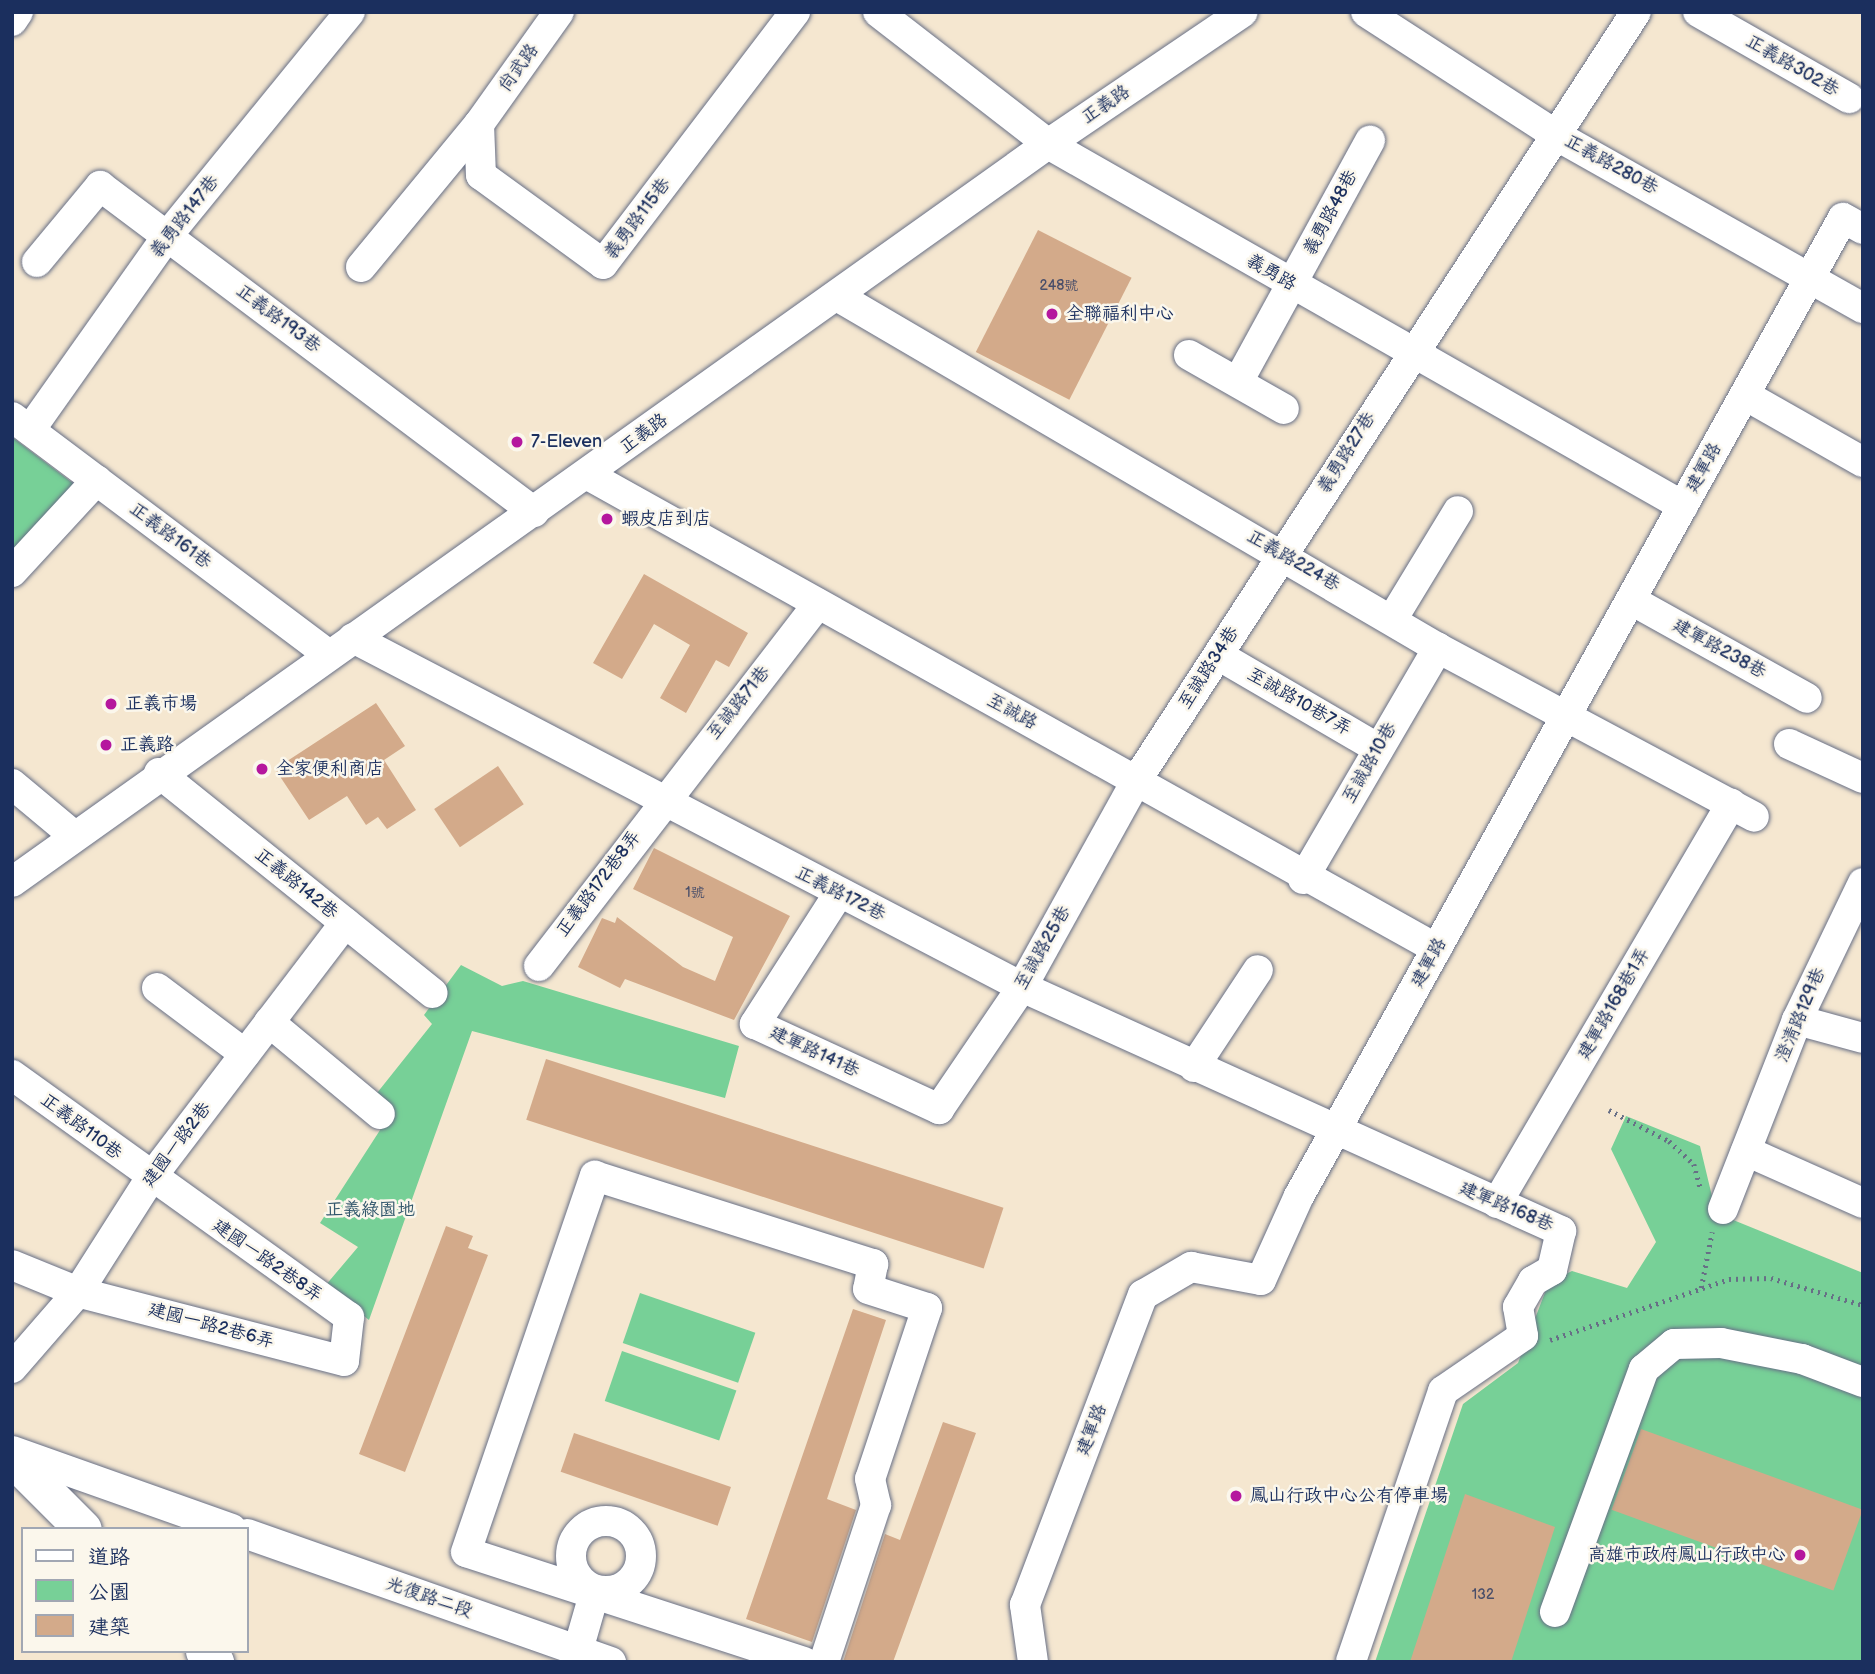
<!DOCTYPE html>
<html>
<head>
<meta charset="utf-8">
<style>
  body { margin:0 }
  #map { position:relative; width:1875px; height:1674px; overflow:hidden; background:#f5e7d0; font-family:"Balsamiq Sans","LXGW WenKai TC",sans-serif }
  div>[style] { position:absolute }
  .green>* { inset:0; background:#77d097; transform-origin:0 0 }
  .building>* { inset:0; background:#d3aa8a; transform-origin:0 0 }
  .path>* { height:4.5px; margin-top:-2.25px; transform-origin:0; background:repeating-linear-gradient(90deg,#676f86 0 2px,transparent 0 7px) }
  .roads { filter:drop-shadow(0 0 2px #676f86) drop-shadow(0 0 2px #676f86) }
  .minor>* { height:30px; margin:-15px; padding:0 15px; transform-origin:15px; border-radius:15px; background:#fff }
  .minor>.ring { margin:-15px; padding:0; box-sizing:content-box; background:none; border:30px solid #fff; border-radius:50% }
  .major>* { height:37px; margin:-18.5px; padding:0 18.5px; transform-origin:18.5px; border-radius:18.5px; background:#fff }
  .dots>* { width:19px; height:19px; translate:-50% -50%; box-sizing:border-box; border:4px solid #fbf7ec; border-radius:50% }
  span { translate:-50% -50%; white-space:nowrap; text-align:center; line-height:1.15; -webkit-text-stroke:5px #fbf7ec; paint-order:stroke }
  .number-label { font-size:14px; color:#494e69 }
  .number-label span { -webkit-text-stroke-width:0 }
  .street-label { font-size:18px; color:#1b2f5e }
  .poi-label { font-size:18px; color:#1b2f5e }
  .left { translate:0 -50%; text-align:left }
  .right { translate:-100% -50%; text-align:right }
  .park-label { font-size:18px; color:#32576c }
  .frame { position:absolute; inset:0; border:14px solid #1b2f5e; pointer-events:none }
  .legend { position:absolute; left:21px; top:1527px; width:228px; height:126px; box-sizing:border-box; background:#fbf7ec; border:2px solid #a1a7b3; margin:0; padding:9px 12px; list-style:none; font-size:21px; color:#1b2f5e }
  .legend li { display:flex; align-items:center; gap:14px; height:35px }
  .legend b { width:35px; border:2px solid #a1a7b3 }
</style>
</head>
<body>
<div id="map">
  <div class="green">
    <i style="clip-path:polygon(12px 437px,78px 487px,12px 556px)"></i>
    <i style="clip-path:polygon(461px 965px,502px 986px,523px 981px,739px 1046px,725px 1098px,472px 1031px,369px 1320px,325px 1286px,358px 1247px,320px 1223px,393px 1110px,377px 1093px,432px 1024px,424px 1015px)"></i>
    <i style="clip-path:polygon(1626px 1116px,1700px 1146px,1716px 1213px,1863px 1273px,1863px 1662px,1375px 1662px,1463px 1404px,1518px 1363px,1549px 1282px,1572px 1271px,1627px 1288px,1656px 1242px,1611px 1149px)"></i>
    <i style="left:640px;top:1293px;width:122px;height:53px;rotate:19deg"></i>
    <i style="left:622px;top:1351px;width:121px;height:53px;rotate:19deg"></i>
  </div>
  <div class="building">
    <i style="left:1038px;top:230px;width:105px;height:137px;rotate:27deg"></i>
    <i style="clip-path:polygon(644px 574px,748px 633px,729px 667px,716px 660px,686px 713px,660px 698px,690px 645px,654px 624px,622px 679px,593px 663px)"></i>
    <i style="clip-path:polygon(376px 703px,405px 746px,384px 760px,416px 810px,387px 829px,378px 817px,366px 825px,347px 796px,309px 820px,275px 769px)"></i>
    <i style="left:498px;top:766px;width:46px;height:77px;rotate:56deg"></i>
    <i style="clip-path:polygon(654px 848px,790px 916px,734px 1020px,625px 979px,620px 988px,578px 967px,602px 918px,615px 923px,617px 917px,683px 967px,715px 981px,733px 937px,633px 889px)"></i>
    <i style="left:546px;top:1059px;width:481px;height:64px;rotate:18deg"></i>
    <i style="clip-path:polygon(446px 1226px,473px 1236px,468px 1248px,488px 1255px,405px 1472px,359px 1454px)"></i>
    <i style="clip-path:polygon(853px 1309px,886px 1320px,827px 1499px,856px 1510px,812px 1642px,746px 1619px)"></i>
    <i style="clip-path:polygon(943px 1422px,976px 1433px,893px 1662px,843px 1662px,885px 1534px,900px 1540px)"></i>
    <i style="left:1641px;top:1429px;width:236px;height:86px;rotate:20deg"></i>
    <i style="left:574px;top:1433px;width:166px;height:41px;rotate:19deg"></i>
    <i style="clip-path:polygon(1465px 1494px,1555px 1527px,1511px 1662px,1410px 1662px)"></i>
  </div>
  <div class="path">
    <i style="left:1609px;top:1110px;width:68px;rotate:27.3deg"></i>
    <i style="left:1669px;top:1141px;width:34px;rotate:43deg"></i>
    <i style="left:1694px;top:1164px;width:27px;rotate:75deg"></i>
    <i style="left:1701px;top:1288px;width:57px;rotate:-78.9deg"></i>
    <i style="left:1550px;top:1340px;width:189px;rotate:-18.8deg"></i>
    <i style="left:1729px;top:1279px;width:42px;rotate:-1.4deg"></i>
    <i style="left:1771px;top:1278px;width:96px;rotate:16.4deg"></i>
  </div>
  <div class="roads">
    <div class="minor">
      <i style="left:878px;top:12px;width:215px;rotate:37.8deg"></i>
      <i style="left:1048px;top:144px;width:731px;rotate:29.69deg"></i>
      <i style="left:1366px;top:12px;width:230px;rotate:32.9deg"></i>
      <i style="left:1559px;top:137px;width:349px;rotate:29.4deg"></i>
      <i style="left:1698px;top:12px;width:174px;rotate:29.7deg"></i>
      <i style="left:12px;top:21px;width:11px;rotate:-56deg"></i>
      <i style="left:479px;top:124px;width:51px;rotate:87.8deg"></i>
      <i style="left:481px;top:175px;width:151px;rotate:36.1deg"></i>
      <i style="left:603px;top:264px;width:317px;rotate:-52.7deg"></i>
      <i style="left:37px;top:262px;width:99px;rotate:-50.3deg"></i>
      <i style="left:100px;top:186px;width:543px;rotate:36.91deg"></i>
      <i style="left:361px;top:267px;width:185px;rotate:-50.5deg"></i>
      <i style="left:479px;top:124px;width:138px;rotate:-54.5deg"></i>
      <i style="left:837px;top:296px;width:696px;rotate:30.36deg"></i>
      <i style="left:1438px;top:648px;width:358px;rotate:28.1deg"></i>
      <i style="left:1189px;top:355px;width:109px;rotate:29.6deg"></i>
      <i style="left:1239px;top:380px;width:273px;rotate:-61.3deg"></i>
      <i style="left:1745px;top:395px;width:136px;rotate:29.6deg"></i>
      <i style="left:12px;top:417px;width:396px;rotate:36.9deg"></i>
      <i style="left:30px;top:430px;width:239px;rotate:-54.7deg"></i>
      <i style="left:168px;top:235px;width:288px;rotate:-50.8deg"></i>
      <i style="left:588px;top:475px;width:972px;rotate:29.17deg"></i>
      <i style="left:12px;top:572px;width:125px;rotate:-47.3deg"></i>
      <i style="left:1631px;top:600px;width:201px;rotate:29.1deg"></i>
      <i style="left:1393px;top:618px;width:125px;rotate:-58.7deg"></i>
      <i style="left:353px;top:638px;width:755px;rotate:27.55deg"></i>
      <i style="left:1022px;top:987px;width:592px;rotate:24.36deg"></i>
      <i style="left:1561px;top:1231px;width:40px;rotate:103deg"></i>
      <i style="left:1552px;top:1270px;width:22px;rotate:150deg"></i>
      <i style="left:1533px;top:1281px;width:30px;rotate:120deg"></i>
      <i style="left:1518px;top:1307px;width:29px;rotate:80deg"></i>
      <i style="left:1523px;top:1336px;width:97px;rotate:145.5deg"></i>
      <i style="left:1443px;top:1391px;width:286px;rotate:108.8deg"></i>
      <i style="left:1218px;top:655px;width:186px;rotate:30.3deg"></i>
      <i style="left:1789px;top:744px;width:81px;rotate:24.7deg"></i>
      <i style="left:159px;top:773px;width:351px;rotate:38.8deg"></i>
      <i style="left:12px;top:784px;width:78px;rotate:39.8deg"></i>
      <i style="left:1303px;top:879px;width:268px;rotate:-59.7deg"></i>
      <i style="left:12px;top:882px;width:1272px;rotate:-35.46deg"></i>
      <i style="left:1048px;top:144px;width:235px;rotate:-34.1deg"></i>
      <i style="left:839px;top:893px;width:156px;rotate:122.7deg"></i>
      <i style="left:755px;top:1024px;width:203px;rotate:24.8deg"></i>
      <i style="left:939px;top:1109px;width:148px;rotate:-55.8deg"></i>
      <i style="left:1022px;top:987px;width:235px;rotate:-61deg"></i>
      <i style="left:1136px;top:781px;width:917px;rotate:-56.97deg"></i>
      <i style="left:539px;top:966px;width:457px;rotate:-52.4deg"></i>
      <i style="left:157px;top:988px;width:110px;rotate:36.9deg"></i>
      <i style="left:1797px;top:1020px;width:68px;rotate:15.3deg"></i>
      <i style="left:269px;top:1022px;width:144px;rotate:39.7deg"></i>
      <i style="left:1194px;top:1067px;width:116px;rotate:-56.6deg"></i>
      <i style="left:12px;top:1075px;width:415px;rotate:35.7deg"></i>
      <i style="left:349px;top:1317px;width:44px;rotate:96.5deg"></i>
      <i style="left:344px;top:1361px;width:275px;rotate:-165.5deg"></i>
      <i style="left:78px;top:1292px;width:71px;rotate:-157.8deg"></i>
      <i style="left:1746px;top:1151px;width:128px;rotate:24deg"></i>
      <i style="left:1497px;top:1203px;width:463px;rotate:-59.6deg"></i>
      <i style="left:1723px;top:1209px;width:203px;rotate:-68.6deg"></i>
      <i style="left:1797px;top:1020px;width:152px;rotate:-64.3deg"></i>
      <i style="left:12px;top:1368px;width:101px;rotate:-49deg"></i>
      <i style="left:78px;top:1292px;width:134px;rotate:-57.5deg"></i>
      <i style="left:150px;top:1179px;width:322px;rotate:-52.7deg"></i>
      <i style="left:12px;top:1451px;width:233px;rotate:19.5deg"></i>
      <i class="ring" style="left:571px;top:1521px;width:40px;height:40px"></i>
      <i style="left:247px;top:1534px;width:386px;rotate:19.4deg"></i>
      <i style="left:1555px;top:1612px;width:259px;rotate:-69.9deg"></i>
      <i style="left:1644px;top:1369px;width:39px;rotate:-40deg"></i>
      <i style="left:1674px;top:1344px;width:47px;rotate:-1.2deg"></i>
      <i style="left:1721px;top:1343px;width:83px;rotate:11.2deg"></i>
      <i style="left:1802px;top:1359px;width:65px;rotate:20.7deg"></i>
      <i style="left:578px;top:1650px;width:61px;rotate:-73.9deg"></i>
      <i style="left:804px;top:1662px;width:355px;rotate:-162deg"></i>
      <i style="left:466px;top:1552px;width:398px;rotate:-71.1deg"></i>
      <i style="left:595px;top:1176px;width:292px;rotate:17.6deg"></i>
      <i style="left:873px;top:1264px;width:25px;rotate:101deg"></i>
      <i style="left:868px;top:1289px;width:62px;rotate:17.9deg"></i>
      <i style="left:927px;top:1308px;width:180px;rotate:108.4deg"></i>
      <i style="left:870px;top:1479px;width:27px;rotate:77deg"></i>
      <i style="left:876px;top:1505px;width:165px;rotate:108.3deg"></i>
      <i style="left:1033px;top:1662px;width:58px;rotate:-98deg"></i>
      <i style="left:1025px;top:1605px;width:332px;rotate:-69.2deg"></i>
      <i style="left:1143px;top:1295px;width:56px;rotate:-30.3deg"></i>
      <i style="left:1191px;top:1267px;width:71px;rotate:10.5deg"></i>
      <i style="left:1261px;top:1280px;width:92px;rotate:-65.7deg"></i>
      <i style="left:1299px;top:1196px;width:1119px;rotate:-60.92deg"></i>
      <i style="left:1843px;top:218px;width:23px;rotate:29deg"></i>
    </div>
    <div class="major">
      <i style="left:12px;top:1458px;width:100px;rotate:45deg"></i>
      <i style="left:204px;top:1651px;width:16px;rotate:45deg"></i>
    </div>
  </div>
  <div class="dots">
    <i style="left:1052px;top:314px;background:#b5179e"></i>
    <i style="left:517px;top:442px;background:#b5179e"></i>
    <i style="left:607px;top:519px;background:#b5179e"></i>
    <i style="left:111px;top:704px;background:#b5179e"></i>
    <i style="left:106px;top:745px;background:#b5179e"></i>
    <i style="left:262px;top:769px;background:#b5179e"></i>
    <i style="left:1236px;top:1496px;background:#b5179e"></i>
    <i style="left:1800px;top:1555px;background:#b5179e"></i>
  </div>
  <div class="number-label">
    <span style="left:1059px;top:286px">248號</span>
    <span style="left:695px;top:893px">1號</span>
    <span style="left:1483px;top:1595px">132</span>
  </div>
  <div class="street-label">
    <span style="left:1792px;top:66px;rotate:30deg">正義路302巷</span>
    <span style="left:519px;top:68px;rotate:-54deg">尚武路</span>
    <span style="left:1106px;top:105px;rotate:-34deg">正義路</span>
    <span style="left:1611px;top:165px;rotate:29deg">正義路280巷</span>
    <span style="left:1331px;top:213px;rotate:-62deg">義勇路48巷</span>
    <span style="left:185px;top:217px;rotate:-52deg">義勇路147巷</span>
    <span style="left:638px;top:219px;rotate:-53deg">義勇路115巷</span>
    <span style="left:1271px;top:273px;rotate:30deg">義勇路</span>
    <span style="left:278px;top:319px;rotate:37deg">正義路193巷</span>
    <span style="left:644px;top:434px;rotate:-36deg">正義路</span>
    <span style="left:1347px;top:453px;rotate:-58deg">義勇路27巷</span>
    <span style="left:1704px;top:468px;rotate:-61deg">建軍路</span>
    <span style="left:170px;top:536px;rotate:37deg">正義路161巷</span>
    <span style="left:1293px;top:561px;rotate:30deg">正義路224巷</span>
    <span style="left:1719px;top:649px;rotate:29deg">建軍路238巷</span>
    <span style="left:1209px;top:668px;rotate:-57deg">至誠路34巷</span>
    <span style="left:1299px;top:702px;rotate:30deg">至誠路10巷7弄</span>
    <span style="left:739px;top:703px;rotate:-51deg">至誠路71巷</span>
    <span style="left:1012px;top:712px;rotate:29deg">至誠路</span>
    <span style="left:1370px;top:763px;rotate:-60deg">至誠路10巷</span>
    <span style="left:296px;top:884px;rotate:39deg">正義路142巷</span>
    <span style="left:599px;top:884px;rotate:-53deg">正義路172巷8弄</span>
    <span style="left:840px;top:894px;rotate:27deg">正義路172巷</span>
    <span style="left:1043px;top:948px;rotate:-60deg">至誠路25巷</span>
    <span style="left:1429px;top:963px;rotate:-61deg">建軍路</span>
    <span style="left:1614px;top:1004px;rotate:-60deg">建軍路168巷1弄</span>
    <span style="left:1801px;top:1015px;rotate:-67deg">澄清路129巷</span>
    <span style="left:814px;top:1052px;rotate:25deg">建軍路141巷</span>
    <span style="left:81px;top:1127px;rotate:37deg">正義路110巷</span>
    <span style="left:177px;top:1145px;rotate:-53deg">建國一路2巷</span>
    <span style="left:1506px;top:1207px;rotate:23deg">建軍路168巷</span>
    <span style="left:267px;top:1261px;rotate:35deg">建國一路2巷8弄</span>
    <span style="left:211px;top:1326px;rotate:15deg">建國一路2巷6弄</span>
    <span style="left:1092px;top:1430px;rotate:-69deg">建軍路</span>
    <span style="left:429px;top:1598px;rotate:19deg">光復路二段</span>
  </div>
  <div class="poi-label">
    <span class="left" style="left:1066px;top:314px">全聯福利中心</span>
    <span class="left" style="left:531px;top:442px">7-Eleven</span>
    <span class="left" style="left:621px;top:519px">蝦皮店到店</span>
    <span class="left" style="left:125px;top:704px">正義市場</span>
    <span class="left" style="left:120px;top:745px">正義路</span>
    <span class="left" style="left:276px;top:769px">全家便利商店</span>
    <span class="left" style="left:1250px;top:1496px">鳳山行政中心公有停車場</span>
    <span class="right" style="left:1786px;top:1555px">高雄市政府鳳山行政中心</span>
  </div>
  <div class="park-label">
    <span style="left:370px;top:1210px">正義綠園地</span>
  </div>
  <div class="frame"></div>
  <ul class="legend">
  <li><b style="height:9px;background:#fff"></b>道路</li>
  <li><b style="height:19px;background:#77d097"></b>公園</li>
  <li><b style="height:19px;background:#d3aa8a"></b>建築</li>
  </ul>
</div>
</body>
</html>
